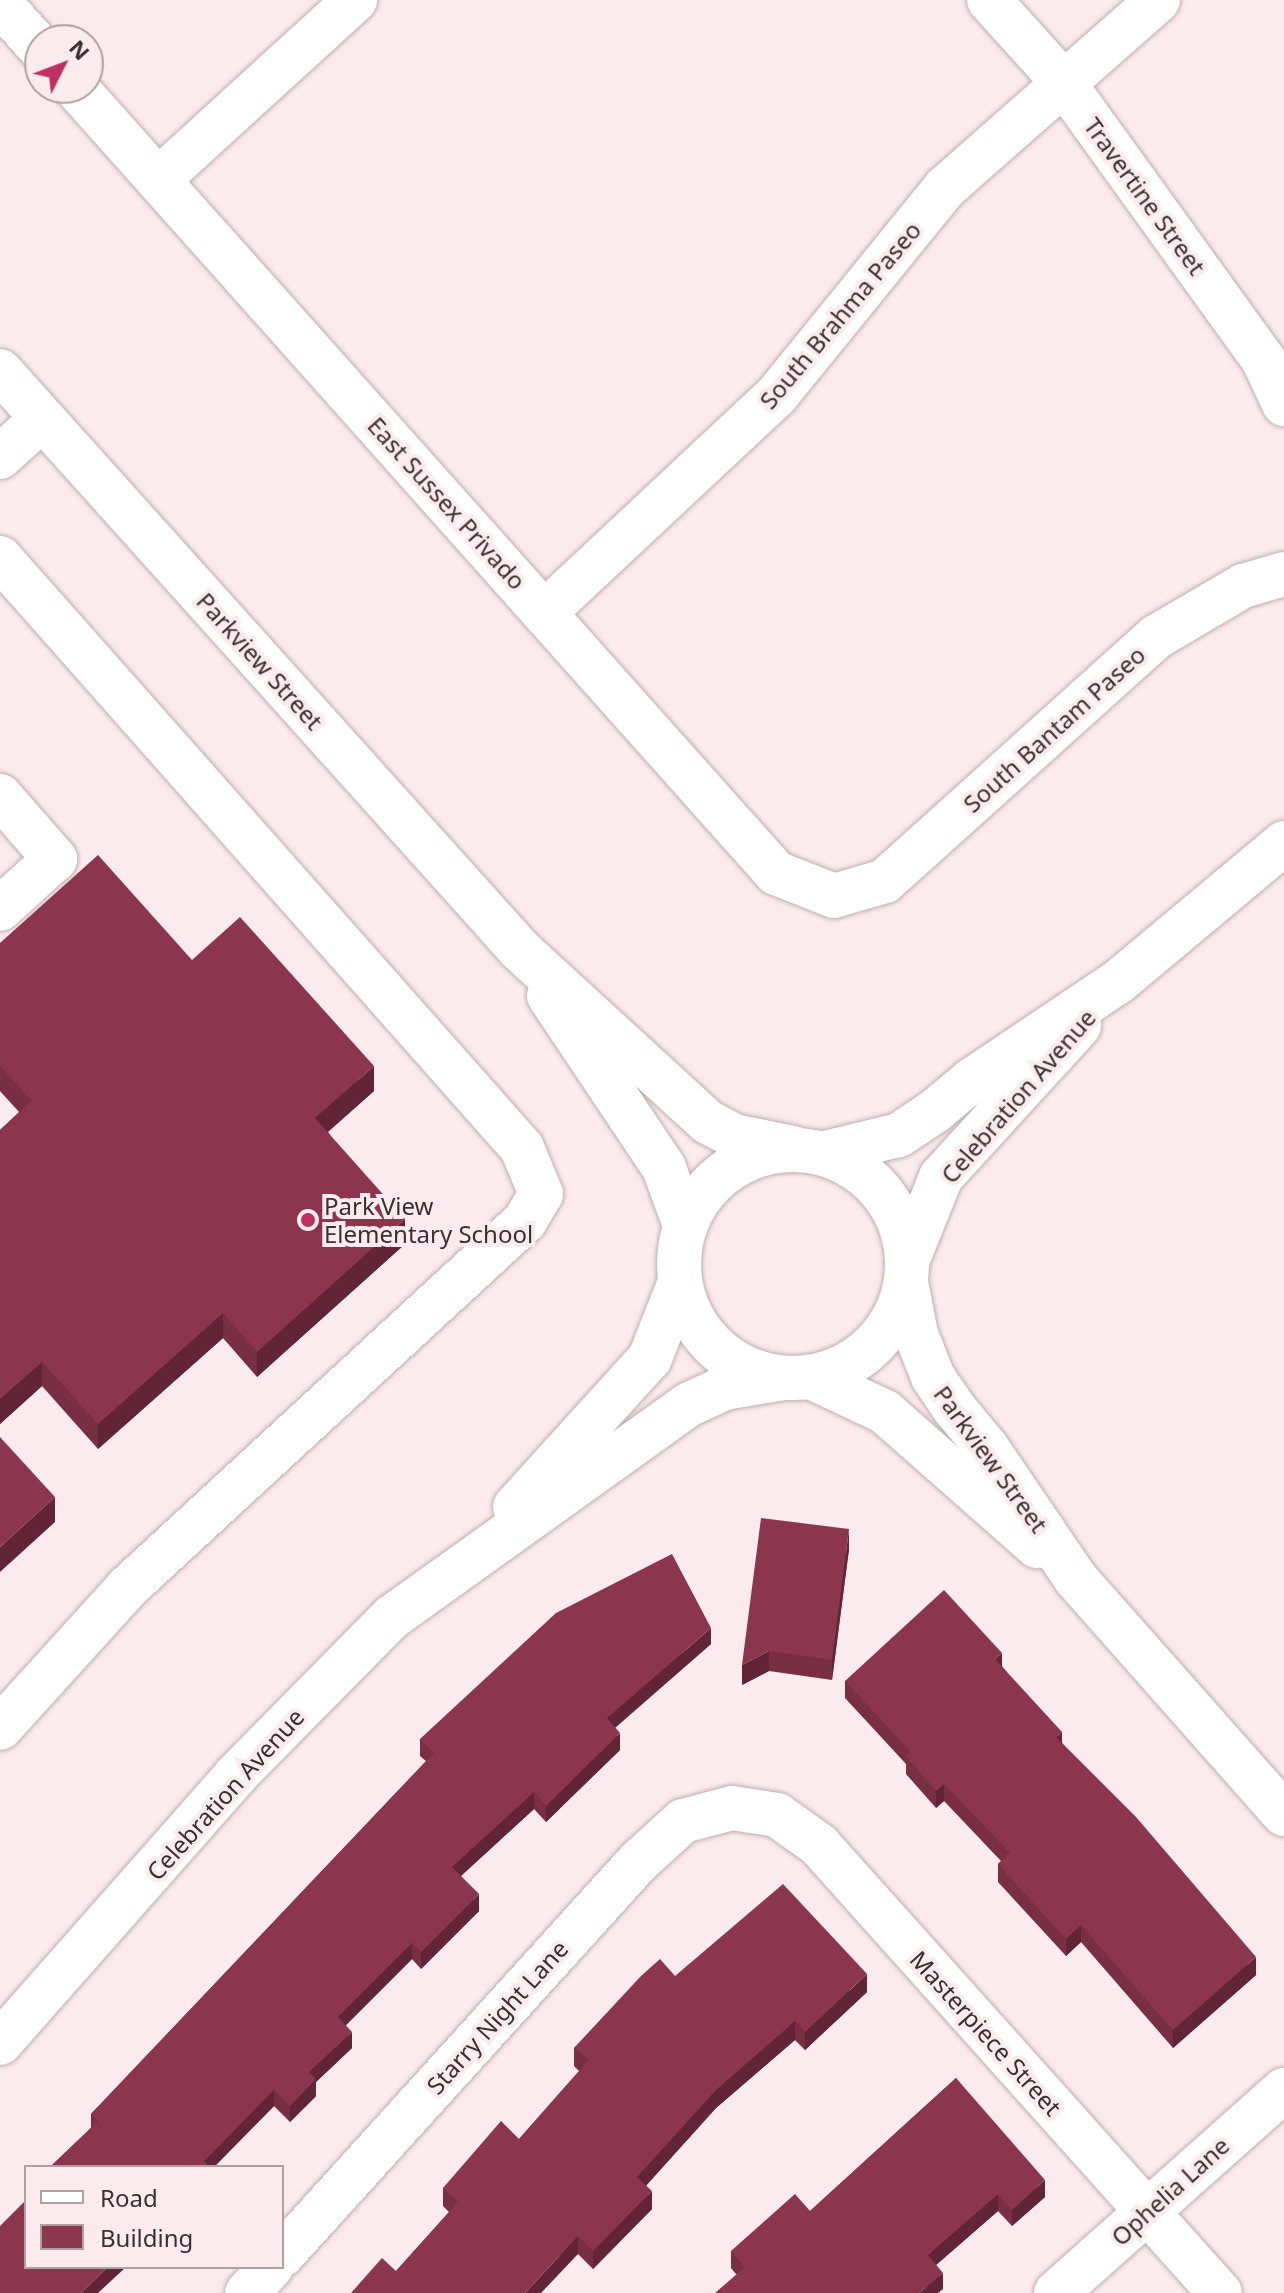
<!DOCTYPE html>
<html>
<head>
<meta charset="utf-8">
<style>
  body { margin:0 }
  #map { position:relative; width:1284px; height:2293px; overflow:hidden; background:#fcebee; font-family:"Noto Sans",sans-serif }
  div>[style] { position:absolute }
  .roads { filter:drop-shadow(0 0 2px #bfafb2) drop-shadow(0 0 2px #bfafb2) }
  .minor>* { height:44px; margin:-22px; padding:0 22px; transform-origin:22px; border-radius:22px; background:#fff }
  .minor>.ring { margin:-22px; padding:0; box-sizing:content-box; background:none; border:44px solid #fff; border-radius:50% }
  .wall>* { inset:0; background:#782e43 }
  .shaded-wall>* { inset:0; background:#612537 }
  .building>* { inset:0; background:#8b354e }
  .dots>* { width:22px; height:22px; translate:-50% -50%; box-sizing:border-box; border:4px solid #fcebee; border-radius:50% }
  span { translate:-50% -50%; white-space:nowrap; text-align:center; line-height:1.15; -webkit-text-stroke:8px #fcebee; paint-order:stroke }
  .street-label { font-size:24px; color:#373132 }
  .poi-label { font-size:24px; color:#373132 }
  .left { translate:0 -50%; text-align:left }
  .legend { position:absolute; left:24px; top:2165px; width:260px; height:104px; box-sizing:border-box; background:#fcebee; border:2px solid #ada1a3; margin:0; padding:10px 14px; list-style:none; font-size:24px; color:#373132 }
  .legend li { display:flex; align-items:center; gap:16px; height:40px }
  .legend b { width:40px; border:2px solid #ada1a3 }
  .north { position:absolute; left:24px; top:24px; width:80px; height:80px; box-sizing:border-box; background:#fcebee; border:2px solid #ada1a3; border-radius:50%; rotate:48deg; font-size:22px; font-weight:700; line-height:32px; text-align:center; color:#373132 }
  .north::after { content:''; display:block; margin:auto; width:28px; height:36px; background:#be3061; clip-path:polygon(50% 0,100% 100%,50% 72%,0 100%) }
</style>
</head>
<body>
<div id="map">
  <div class="roads">
    <div class="minor">
      <i style="left:989px;top:0;width:110px;rotate:47.9deg"></i>
      <i style="left:1063px;top:82px;width:342px;rotate:54.2deg"></i>
      <i style="left:1263px;top:359px;width:50px;rotate:65deg"></i>
      <i style="left:0;top:3px;width:60px;rotate:48.4deg"></i>
      <i style="left:76px;top:88px;width:1052px;rotate:48.28deg"></i>
      <i style="left:776px;top:873px;width:62px;rotate:21.6deg"></i>
      <i style="left:834px;top:896px;width:53px;rotate:-16.4deg"></i>
      <i style="left:885px;top:881px;width:365px;rotate:-42deg"></i>
      <i style="left:1156px;top:637px;width:101px;rotate:-30.4deg"></i>
      <i style="left:1243px;top:586px;width:43px;rotate:-16.3deg"></i>
      <i style="left:158px;top:180px;width:267px;rotate:-42.4deg"></i>
      <i style="left:0;top:371px;width:778px;rotate:48.07deg"></i>
      <i style="left:520px;top:950px;width:255px;rotate:42.5deg"></i>
      <i style="left:708px;top:1122px;width:30px;rotate:28deg"></i>
      <i style="left:734px;top:1136px;width:61px;rotate:11.3deg"></i>
      <i style="left:0;top:457px;width:57px;rotate:-42.1deg"></i>
      <i style="left:0;top:558px;width:788px;rotate:48.5deg"></i>
      <i style="left:522px;top:1148px;width:50px;rotate:67.6deg"></i>
      <i style="left:541px;top:1194px;width:31px;rotate:121deg"></i>
      <i style="left:525px;top:1221px;width:540px;rotate:137.33deg"></i>
      <i style="left:128px;top:1587px;width:190px;rotate:132.2deg"></i>
      <i style="left:544px;top:613px;width:318px;rotate:-43.1deg"></i>
      <i style="left:776px;top:396px;width:268px;rotate:-50.9deg"></i>
      <i style="left:945px;top:188px;width:284px;rotate:-41.4deg"></i>
      <i style="left:0;top:796px;width:84px;rotate:48.9deg"></i>
      <i style="left:55px;top:859px;width:74px;rotate:137.7deg"></i>
      <i style="left:549px;top:996px;width:207px;rotate:56.2deg"></i>
      <i style="left:664px;top:1168px;width:61px;rotate:69.8deg"></i>
      <i class="ring" style="left:679px;top:1150px;width:184px;height:184px"></i>
      <i style="left:825px;top:1153px;width:76px;rotate:-13.7deg"></i>
      <i style="left:899px;top:1135px;width:43px;rotate:-33.7deg"></i>
      <i style="left:935px;top:1111px;width:48px;rotate:-40deg"></i>
      <i style="left:972px;top:1080px;width:176px;rotate:-33.9deg"></i>
      <i style="left:1118px;top:982px;width:217px;rotate:-39.9deg"></i>
      <i style="left:908px;top:1259px;width:88px;rotate:-68.1deg"></i>
      <i style="left:941px;top:1177px;width:205px;rotate:-47.6deg"></i>
      <i style="left:907px;top:1287px;width:48px;rotate:79.2deg"></i>
      <i style="left:916px;top:1334px;width:46px;rotate:68.4deg"></i>
      <i style="left:933px;top:1377px;width:37px;rotate:56deg"></i>
      <i style="left:954px;top:1408px;width:52px;rotate:50.5deg"></i>
      <i style="left:987px;top:1448px;width:158px;rotate:55.8deg"></i>
      <i style="left:1076px;top:1579px;width:314px;rotate:48.5deg"></i>
      <i style="left:811px;top:1377px;width:82px;rotate:25.3deg"></i>
      <i style="left:885px;top:1412px;width:203px;rotate:41.4deg"></i>
      <i style="left:515px;top:1507px;width:201px;rotate:-47.8deg"></i>
      <i style="left:650px;top:1358px;width:82px;rotate:-68.5deg"></i>
      <i style="left:0;top:2043px;width:357px;rotate:-48.6deg"></i>
      <i style="left:236px;top:1775px;width:222px;rotate:-45.4deg"></i>
      <i style="left:392px;top:1617px;width:366px;rotate:-35.6deg"></i>
      <i style="left:690px;top:1404px;width:38px;rotate:-25deg"></i>
      <i style="left:725px;top:1388px;width:60px;rotate:-9.6deg"></i>
      <i style="left:282px;top:2255px;width:530px;rotate:-47.83deg"></i>
      <i style="left:638px;top:1862px;width:61px;rotate:-42.3deg"></i>
      <i style="left:683px;top:1821px;width:51px;rotate:-14.9deg"></i>
      <i style="left:732px;top:1808px;width:46px;rotate:8.8deg"></i>
      <i style="left:777px;top:1815px;width:52px;rotate:35.5deg"></i>
      <i style="left:819px;top:1845px;width:601px;rotate:48.17deg"></i>
      <i style="left:247px;top:2293px;width:35px;rotate:-47deg"></i>
      <i style="left:1056px;top:2293px;width:305px;rotate:-41.7deg"></i>
    </div>
  </div>
  <div class="wall">
    <i style="clip-path:polygon(0 943px,192px 960px,374px 1091px,328px 1132px,405px 1244px,257px 1377px,223px 1338px,98px 1449px,42px 1386px,0 1424px,0 1130px,19px 1112px,0 1091px)"></i>
    <i style="clip-path:polygon(849px 1549px,832px 1680px,769px 1671px,742px 1685px)"></i>
    <i style="clip-path:polygon(711px 1644px,615px 1727px,620px 1750px,546px 1822px,534px 1809px,461px 1876px,479px 1911px,421px 1969px,412px 1959px,346px 2025px,352px 2048px,316px 2082px,316px 2096px,290px 2122px,274px 2106px,214px 2167px,50px 2167px,91px 2128px,91px 2114px,426px 1761px,420px 1756px,420px 1739px)"></i>
    <i style="clip-path:polygon(1002px 1666px,1062px 1743px,1256px 1975px,1173px 2048px,1081px 1942px,1066px 1956px,998px 1882px,998px 1864px,1001px 1861px,944px 1801px,936px 1808px,906px 1774px,906px 1764px,845px 1698px,845px 1681px)"></i>
    <i style="clip-path:polygon(675px 1976px,867px 1992px,805px 2050px,795px 2040px,716px 2108px,646px 2186px,652px 2209px,593px 2269px,578px 2254px,396px 2271px,449px 2212px,443px 2206px,443px 2188px,519px 2139px,579px 2071px,574px 2066px,574px 2048px)"></i>
    <i style="clip-path:polygon(956px 2078px,1045px 2197px,1012px 2226px,998px 2211px,936px 2265px,943px 2289px,736px 2274px,731px 2268px,731px 2251px,810px 2211px)"></i>
  </div>
  <div class="shaded-wall">
    <i style="clip-path:polygon(374px 1066px,374px 1091px,315px 1143px,315px 1118px)"></i>
    <i style="clip-path:polygon(405px 1219px,405px 1244px,257px 1377px,257px 1352px)"></i>
    <i style="clip-path:polygon(223px 1313px,223px 1338px,98px 1449px,98px 1424px)"></i>
    <i style="clip-path:polygon(42px 1362px,42px 1386px,0 1424px,0 1399px)"></i>
    <i style="clip-path:polygon(55px 1497px,55px 1522px,0 1572px,0 1547px)"></i>
    <i style="clip-path:polygon(849px 1529px,849px 1549px,832px 1680px,832px 1660px)"></i>
    <i style="clip-path:polygon(711px 1628px,711px 1644px,607px 1735px,607px 1718px)"></i>
    <i style="clip-path:polygon(769px 1651px,769px 1671px,742px 1685px,742px 1665px)"></i>
    <i style="clip-path:polygon(1002px 1653px,1002px 1670px,995px 1659px)"></i>
    <i style="clip-path:polygon(1062px 1732px,1062px 1750px,1056px 1737px)"></i>
    <i style="clip-path:polygon(620px 1733px,620px 1750px,546px 1822px,546px 1806px)"></i>
    <i style="clip-path:polygon(944px 1784px,944px 1801px,936px 1808px,936px 1791px)"></i>
    <i style="clip-path:polygon(534px 1792px,534px 1809px,452px 1884px,452px 1867px)"></i>
    <i style="clip-path:polygon(479px 1894px,479px 1911px,421px 1969px,421px 1952px)"></i>
    <i style="clip-path:polygon(1081px 1925px,1081px 1942px,1066px 1956px,1066px 1939px)"></i>
    <i style="clip-path:polygon(412px 1943px,412px 1959px,338px 2033px,338px 2017px)"></i>
    <i style="clip-path:polygon(1256px 1957px,1256px 1975px,1173px 2048px,1173px 2030px)"></i>
    <i style="clip-path:polygon(867px 1974px,867px 1992px,805px 2050px,805px 2032px)"></i>
    <i style="clip-path:polygon(795px 2021px,795px 2040px,716px 2108px,637px 2195px,637px 2177px,716px 2090px)"></i>
    <i style="clip-path:polygon(352px 2032px,352px 2048px,316px 2082px,316px 2096px,290px 2122px,290px 2106px,309px 2072px)"></i>
    <i style="clip-path:polygon(274px 2090px,274px 2106px,214px 2167px,204px 2167px,204px 2161px)"></i>
    <i style="clip-path:polygon(1045px 2180px,1045px 2197px,1012px 2226px,1012px 2210px)"></i>
    <i style="clip-path:polygon(652px 2191px,652px 2209px,593px 2269px,593px 2251px)"></i>
    <i style="clip-path:polygon(998px 2194px,998px 2211px,928px 2272px,928px 2255px)"></i>
    <i style="clip-path:polygon(578px 2236px,578px 2254px,541px 2293px,525px 2293px)"></i>
    <i style="clip-path:polygon(108px 2267px,126px 2267px,98px 2293px,81px 2293px)"></i>
    <i style="clip-path:polygon(943px 2273px,943px 2289px,938px 2293px,919px 2293px)"></i>
  </div>
  <div class="building">
    <i style="clip-path:polygon(98px 855px,192px 960px,240px 917px,374px 1066px,315px 1118px,405px 1219px,257px 1352px,223px 1313px,98px 1424px,42px 1362px,0 1399px,0 1130px,32px 1101px,0 1066px,0 943px)"></i>
    <i style="clip-path:polygon(0 1437px,55px 1497px,0 1547px)"></i>
    <i style="clip-path:polygon(761px 1518px,849px 1529px,832px 1660px,769px 1651px,742px 1665px)"></i>
    <i style="clip-path:polygon(672px 1554px,711px 1628px,607px 1718px,620px 1733px,546px 1806px,534px 1792px,452px 1867px,479px 1894px,421px 1952px,412px 1943px,338px 2017px,352px 2032px,309px 2072px,316px 2079px,290px 2106px,274px 2090px,204px 2161px,210px 2167px,50px 2167px,98px 2121px,91px 2114px,434px 1753px,420px 1739px,556px 1613px)"></i>
    <i style="clip-path:polygon(944px 1590px,1002px 1653px,995px 1659px,1062px 1732px,1056px 1737px,1136px 1817px,1256px 1957px,1173px 2030px,1081px 1925px,1066px 1939px,998px 1864px,1010px 1853px,944px 1784px,936px 1791px,906px 1756px,911px 1752px,845px 1681px)"></i>
    <i style="clip-path:polygon(783px 1884px,867px 1974px,805px 2032px,795px 2021px,716px 2090px,637px 2177px,652px 2191px,593px 2251px,578px 2236px,525px 2293px,351px 2293px,382px 2258px,396px 2271px,458px 2202px,443px 2188px,501px 2121px,519px 2139px,589px 2060px,574px 2048px,641px 1976px,660px 1959px,675px 1976px)"></i>
    <i style="clip-path:polygon(956px 2078px,1045px 2180px,1012px 2210px,998px 2194px,928px 2255px,943px 2273px,919px 2293px,715px 2293px,745px 2267px,731px 2251px,795px 2194px,810px 2211px)"></i>
    <i style="clip-path:polygon(26px 2200px,26px 2267px,108px 2267px,81px 2293px,0 2293px,0 2226px)"></i>
  </div>
  <div class="dots">
    <i style="left:308px;top:1220px;background:#be3061"></i>
  </div>
  <div class="street-label">
    <span style="left:1145px;top:196px;rotate:54deg">Travertine Street</span>
    <span style="left:840px;top:315px;rotate:-50deg">South Brahma Paseo</span>
    <span style="left:447px;top:503px;rotate:48deg">East Sussex Privado</span>
    <span style="left:260px;top:661px;rotate:48deg">Parkview Street</span>
    <span style="left:1054px;top:729px;rotate:-42deg">South Bantam Paseo</span>
    <span style="left:1018px;top:1096px;rotate:-49deg">Celebration Avenue</span>
    <span style="left:991px;top:1459px;rotate:54deg">Parkview Street</span>
    <span style="left:225px;top:1794px;rotate:-48deg">Celebration Avenue</span>
    <span style="left:497px;top:2017px;rotate:-48deg">Starry Night Lane</span>
    <span style="left:986px;top:2033px;rotate:48deg">Masterpiece Street</span>
    <span style="left:1170px;top:2191px;rotate:-42deg">Ophelia Lane</span>
  </div>
  <div class="poi-label">
    <span class="left" style="left:324px;top:1220px">Park View<br>Elementary School</span>
  </div>
  <ul class="legend">
  <li><b style="height:10px;background:#fff"></b>Road</li>
  <li><b style="height:22px;background:#8b354e"></b>Building</li>
  </ul>
  <div class="north">N</div>
</div>
</body>
</html>
